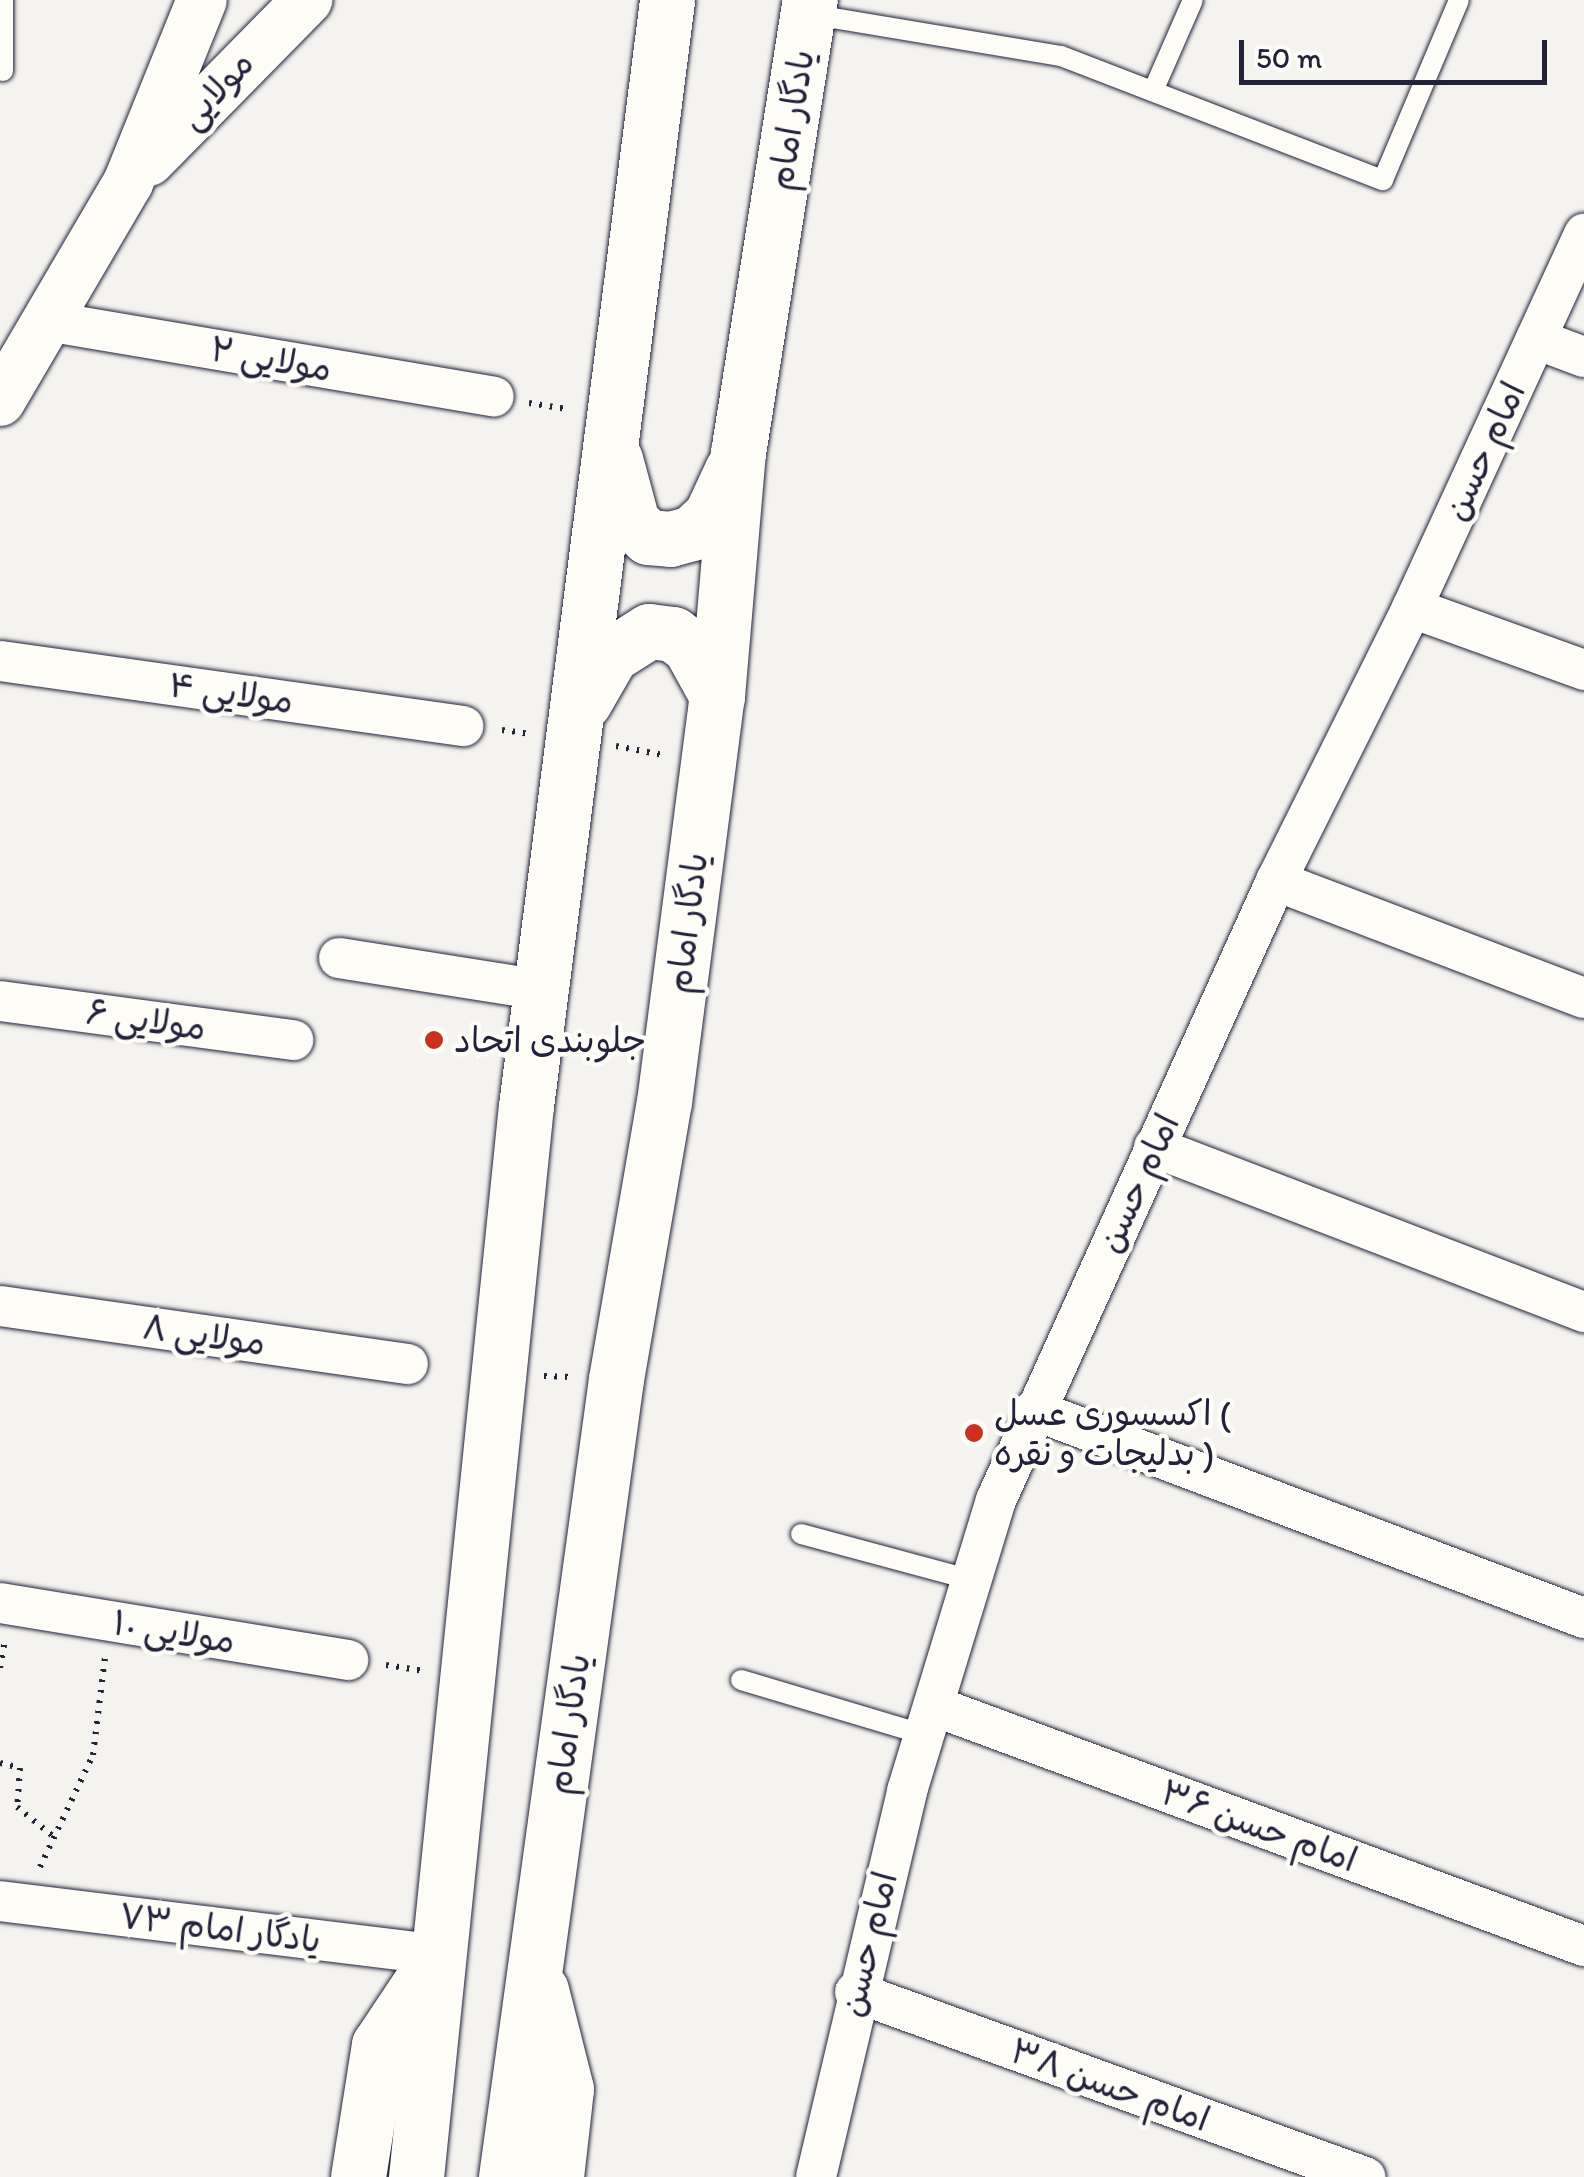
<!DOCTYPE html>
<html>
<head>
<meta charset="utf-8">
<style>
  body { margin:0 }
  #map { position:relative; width:1584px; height:2177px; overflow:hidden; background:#f4f3ef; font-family:Itim,"Playpen Sans Arabic",sans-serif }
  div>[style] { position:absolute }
  .path>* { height:6px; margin-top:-3px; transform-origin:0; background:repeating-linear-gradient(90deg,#22223b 0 2.5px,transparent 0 10.5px) }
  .roads { filter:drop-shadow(0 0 2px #22223b) drop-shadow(0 0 2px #22223b) }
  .service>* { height:20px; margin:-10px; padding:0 10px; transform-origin:10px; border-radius:10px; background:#fdfcf7 }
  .minor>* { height:40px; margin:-20px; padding:0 20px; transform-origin:20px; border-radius:20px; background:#fdfcf7 }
  .tertiary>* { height:50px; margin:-25px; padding:0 25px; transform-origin:25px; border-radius:25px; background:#fdfcf7 }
  .primary>* { height:55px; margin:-27.5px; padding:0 27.5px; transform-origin:27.5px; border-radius:27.5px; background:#fdfcf7 }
  .dots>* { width:28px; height:28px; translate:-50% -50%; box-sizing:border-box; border:5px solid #fdfcf7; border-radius:50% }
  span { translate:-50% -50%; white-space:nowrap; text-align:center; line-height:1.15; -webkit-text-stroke:9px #fdfcf7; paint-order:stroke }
  .street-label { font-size:35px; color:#22223b }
  .poi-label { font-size:35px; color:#22223b }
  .left { translate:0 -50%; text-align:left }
  .scale { position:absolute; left:1239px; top:40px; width:308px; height:45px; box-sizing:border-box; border:5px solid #22223b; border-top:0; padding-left:12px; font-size:30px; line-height:35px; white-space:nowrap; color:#22223b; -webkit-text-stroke:8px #fdfcf7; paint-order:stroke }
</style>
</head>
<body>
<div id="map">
  <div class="path">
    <i style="left:529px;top:403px;width:38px;rotate:9deg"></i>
    <i style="left:502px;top:730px;width:27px;rotate:8deg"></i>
    <i style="left:616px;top:746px;width:48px;rotate:10.8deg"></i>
    <i style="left:544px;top:1376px;width:27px;rotate:2deg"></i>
    <i style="left:386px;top:1665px;width:37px;rotate:9deg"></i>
    <i style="left:0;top:1668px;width:27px;rotate:-80deg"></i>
    <i style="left:0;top:1763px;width:21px;rotate:14deg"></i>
    <i style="left:20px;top:1768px;width:39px;rotate:94deg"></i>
    <i style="left:17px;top:1807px;width:48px;rotate:39deg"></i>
    <i style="left:40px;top:1867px;width:124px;rotate:-64.7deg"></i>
    <i style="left:93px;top:1755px;width:99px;rotate:-83deg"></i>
  </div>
  <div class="roads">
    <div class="service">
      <i style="left:3px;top:0;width:71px;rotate:90deg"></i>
      <i style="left:809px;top:14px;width:255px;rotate:9.5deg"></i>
      <i style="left:1061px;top:56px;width:345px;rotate:21.1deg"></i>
      <i style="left:1383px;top:180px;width:195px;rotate:-67.1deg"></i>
      <i style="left:1153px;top:91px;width:99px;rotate:-66.3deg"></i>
      <i style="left:801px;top:1534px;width:177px;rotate:15.1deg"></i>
      <i style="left:741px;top:1680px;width:192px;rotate:16.6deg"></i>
    </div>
    <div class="minor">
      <i style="left:47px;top:321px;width:453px;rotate:9.6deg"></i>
      <i style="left:1536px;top:339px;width:51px;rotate:20.6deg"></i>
      <i style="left:1412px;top:608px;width:183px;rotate:19.8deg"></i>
      <i style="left:0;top:661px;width:468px;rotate:8deg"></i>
      <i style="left:1276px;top:881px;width:329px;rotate:20.8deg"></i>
      <i style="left:339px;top:958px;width:206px;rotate:9deg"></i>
      <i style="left:0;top:1001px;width:296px;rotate:7.6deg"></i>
      <i style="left:1154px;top:1147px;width:461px;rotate:21deg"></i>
      <i style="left:0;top:1306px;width:412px;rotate:8.1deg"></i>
      <i style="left:1034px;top:1410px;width:588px;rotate:20.72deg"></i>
      <i style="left:0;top:1603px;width:353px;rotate:9.3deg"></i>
      <i style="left:934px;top:1706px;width:693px;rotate:20.27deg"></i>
      <i style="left:0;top:1901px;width:443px;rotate:7deg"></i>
      <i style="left:855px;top:1992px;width:543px;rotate:19.94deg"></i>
      <i style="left:816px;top:2177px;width:397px;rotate:-76.7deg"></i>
      <i style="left:907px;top:1791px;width:304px;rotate:-73deg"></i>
      <i style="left:996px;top:1500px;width:679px;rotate:-65.66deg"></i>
      <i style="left:1276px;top:881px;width:305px;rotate:-63.5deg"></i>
      <i style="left:1412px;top:608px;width:412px;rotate:-65.3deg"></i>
    </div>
    <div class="tertiary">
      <i style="left:149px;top:161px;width:226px;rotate:-45.5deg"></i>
      <i style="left:0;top:401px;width:253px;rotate:-59.6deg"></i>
      <i style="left:128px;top:183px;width:197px;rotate:-68deg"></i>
    </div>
    <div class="primary">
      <i style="left:615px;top:459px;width:65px;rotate:74.9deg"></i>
      <i style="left:632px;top:522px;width:22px;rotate:43deg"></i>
      <i style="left:648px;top:537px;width:22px;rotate:5deg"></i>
      <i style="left:670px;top:539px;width:23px;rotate:-15deg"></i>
      <i style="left:692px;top:533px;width:26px;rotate:-43deg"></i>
      <i style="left:711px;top:515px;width:50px;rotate:-65deg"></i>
      <i style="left:584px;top:702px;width:54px;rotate:-60.1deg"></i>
      <i style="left:611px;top:655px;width:45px;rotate:-32.3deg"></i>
      <i style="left:649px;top:631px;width:24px;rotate:7deg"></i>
      <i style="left:673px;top:634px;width:21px;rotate:37deg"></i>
      <i style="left:690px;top:647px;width:56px;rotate:61.1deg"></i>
      <i style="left:541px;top:1990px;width:102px;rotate:75.8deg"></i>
      <i style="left:566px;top:2089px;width:89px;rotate:96.5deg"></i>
      <i style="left:358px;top:2177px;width:134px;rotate:-81deg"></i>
      <i style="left:379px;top:2045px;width:101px;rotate:-56.3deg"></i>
      <i style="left:416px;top:2177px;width:1077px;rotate:-84.14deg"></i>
      <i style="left:526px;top:1106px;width:1115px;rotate:-82.73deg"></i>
      <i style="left:506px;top:2177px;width:806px;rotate:-82.15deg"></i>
      <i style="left:616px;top:1379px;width:281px;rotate:-80.2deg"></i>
      <i style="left:664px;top:1102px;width:409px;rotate:-82.6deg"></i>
      <i style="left:717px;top:696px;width:244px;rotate:-85.1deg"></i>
      <i style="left:738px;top:453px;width:459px;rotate:-81deg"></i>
    </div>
  </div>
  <div class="dots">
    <i style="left:434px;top:1040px;background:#c8321e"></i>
    <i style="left:974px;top:1433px;background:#c8321e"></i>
  </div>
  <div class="street-label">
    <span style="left:216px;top:90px;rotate:-47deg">مولایی</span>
    <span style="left:791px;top:120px;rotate:-81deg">یادگار امام</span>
    <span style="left:271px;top:359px;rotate:10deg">مولایی ۲</span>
    <span style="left:1484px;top:451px;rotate:-65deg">امام حسن</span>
    <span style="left:231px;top:693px;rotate:8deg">مولایی ۴</span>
    <span style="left:687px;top:923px;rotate:-83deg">یادگار امام</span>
    <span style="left:146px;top:1020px;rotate:8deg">مولایی ۶</span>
    <span style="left:1138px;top:1183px;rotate:-65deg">امام حسن</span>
    <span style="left:204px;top:1335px;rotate:8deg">مولایی ۸</span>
    <span style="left:174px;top:1632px;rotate:9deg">مولایی ۱۰</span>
    <span style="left:568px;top:1724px;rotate:-82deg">یادگار امام</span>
    <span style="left:1259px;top:1826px;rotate:20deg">امام حسن ۳۶</span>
    <span style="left:220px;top:1928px;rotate:7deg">یادگار امام ۷۳</span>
    <span style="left:868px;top:1944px;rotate:-76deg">امام حسن</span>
    <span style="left:1110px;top:2085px;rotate:20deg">امام حسن ۳۸</span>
  </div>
  <div class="poi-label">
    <span class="left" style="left:454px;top:1040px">جلوبندی اتحاد</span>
    <span class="left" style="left:994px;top:1433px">اکسسوری عسل (<br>بدلیجات و نقره )</span>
  </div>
  <div class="scale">50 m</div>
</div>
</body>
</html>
